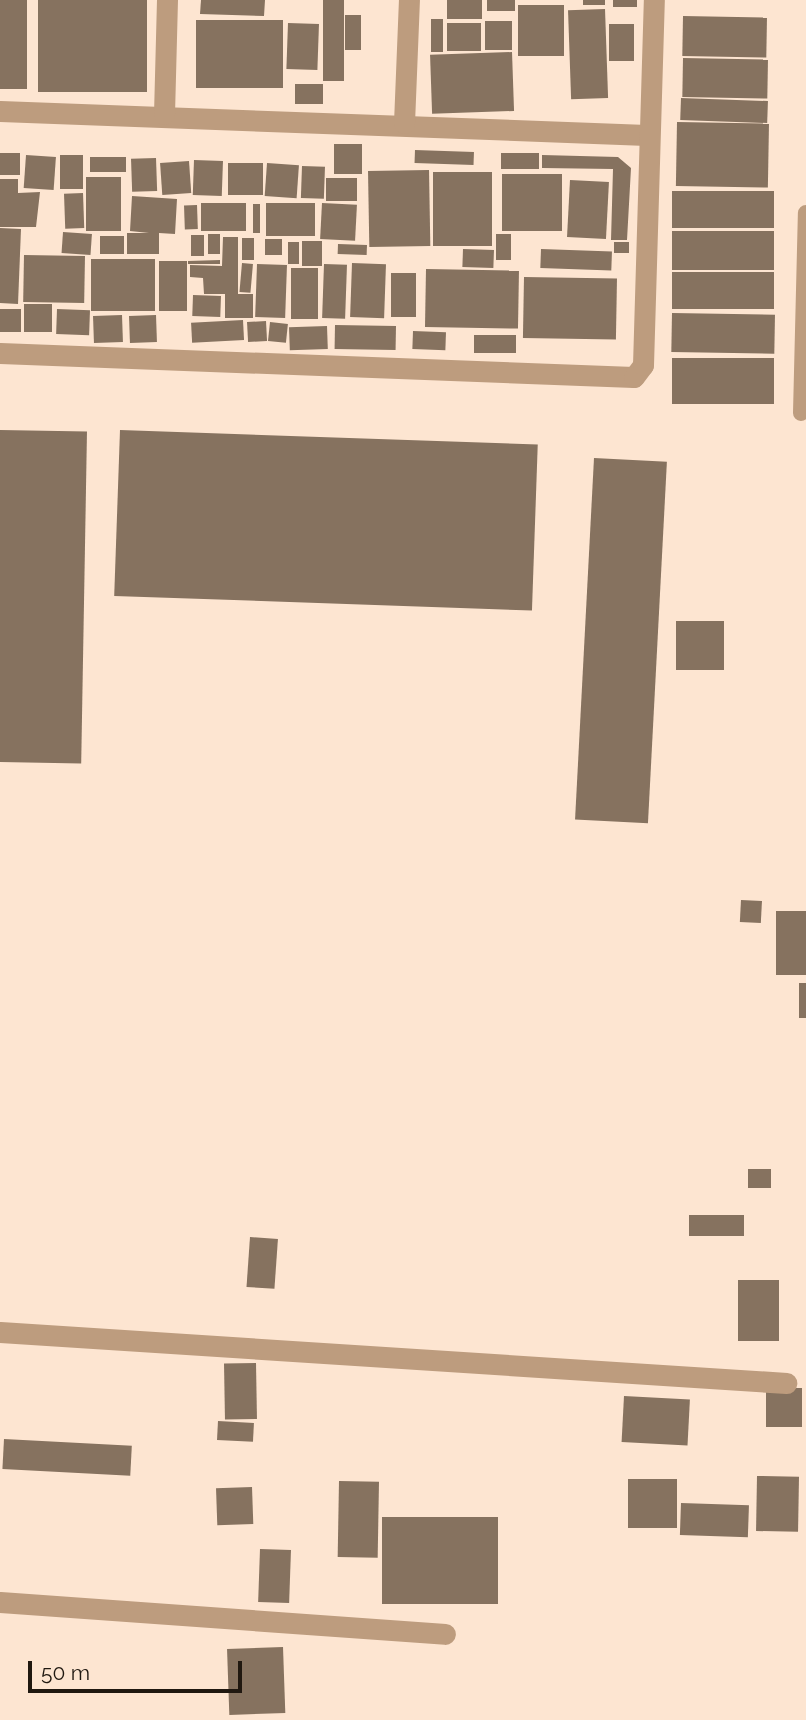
<!DOCTYPE html>
<html>
<head>
<meta charset="utf-8">
<style>
  body { margin:0 }
  #map { position:relative; width:806px; height:1720px; overflow:hidden; background:#fde5d1; font-family:Raleway,sans-serif }
  div>[style] { position:absolute }
  .building>* { inset:0; background:#86725f; transform-origin:0 0 }
  .service>* { height:16px; margin:-8px; padding:0 8px; transform-origin:8px; border-radius:8px; background:#bd9c7e }
  .minor>* { height:21px; margin:-10.5px; padding:0 10.5px; transform-origin:10.5px; border-radius:10.5px; background:#bd9c7e }
  span { translate:-50% -50%; white-space:nowrap; text-align:center; line-height:1.15; -webkit-text-stroke:7px #fde5d1; paint-order:stroke }
  .scale { position:absolute; left:28px; top:1661px; width:214px; height:32px; box-sizing:border-box; border:4px solid #201810; border-top:0; padding-left:9px; font-size:21px; line-height:24px; white-space:nowrap; color:#201810; -webkit-text-stroke:5px #fde5d1; paint-order:stroke }
</style>
</head>
<body>
<div id="map">
  <div class="building">
    <i style="left:0;top:0;width:27px;height:89px"></i>
    <i style="left:38px;top:0;width:109px;height:92px"></i>
    <i style="clip-path:polygon(201px 0,265px 0,264px 16px,200px 14px)"></i>
    <i style="left:323px;top:0;width:21px;height:81px"></i>
    <i style="left:447px;top:0;width:35px;height:19px"></i>
    <i style="left:487px;top:0;width:28px;height:11px"></i>
    <i style="left:583px;top:0;width:22px;height:5px"></i>
    <i style="left:613px;top:0;width:24px;height:7px"></i>
    <i style="left:518px;top:5px;width:46px;height:51px"></i>
    <i style="left:605px;top:9px;width:89px;height:37px;rotate:88deg"></i>
    <i style="left:345px;top:15px;width:16px;height:35px"></i>
    <i style="left:683px;top:16px;width:84px;height:40px;rotate:1deg"></i>
    <i style="left:431px;top:19px;width:12px;height:33px"></i>
    <i style="left:196px;top:20px;width:87px;height:68px"></i>
    <i style="left:485px;top:21px;width:27px;height:29px"></i>
    <i style="left:288px;top:23px;width:31px;height:46px;rotate:2deg"></i>
    <i style="left:447px;top:23px;width:34px;height:28px"></i>
    <i style="left:609px;top:24px;width:25px;height:37px"></i>
    <i style="left:512px;top:52px;width:59px;height:82px;rotate:88deg"></i>
    <i style="left:683px;top:58px;width:85px;height:39px;rotate:1deg"></i>
    <i style="left:295px;top:84px;width:28px;height:20px"></i>
    <i style="left:681px;top:98px;width:87px;height:22px;rotate:2deg"></i>
    <i style="left:677px;top:122px;width:92px;height:64px;rotate:1deg"></i>
    <i style="left:334px;top:144px;width:28px;height:30px"></i>
    <i style="left:415px;top:150px;width:59px;height:13px;rotate:2deg"></i>
    <i style="left:0;top:153px;width:20px;height:22px"></i>
    <i style="left:501px;top:153px;width:38px;height:16px"></i>
    <i style="left:26px;top:155px;width:30px;height:33px;rotate:4deg"></i>
    <i style="left:60px;top:155px;width:23px;height:34px"></i>
    <i style="clip-path:polygon(542px 155px,618px 157px,631px 168px,627px 240px,611px 240px,613px 169px,542px 168px)"></i>
    <i style="left:90px;top:157px;width:36px;height:15px"></i>
    <i style="left:156px;top:158px;width:33px;height:25px;rotate:88deg"></i>
    <i style="left:194px;top:160px;width:29px;height:35px;rotate:2deg"></i>
    <i style="left:189px;top:161px;width:32px;height:29px;rotate:86deg"></i>
    <i style="left:228px;top:163px;width:35px;height:32px"></i>
    <i style="left:267px;top:163px;width:32px;height:33px;rotate:4deg"></i>
    <i style="left:302px;top:166px;width:23px;height:32px;rotate:2deg"></i>
    <i style="left:429px;top:170px;width:76px;height:61px;rotate:89deg"></i>
    <i style="left:492px;top:172px;width:74px;height:59px;rotate:90deg"></i>
    <i style="left:502px;top:174px;width:60px;height:57px"></i>
    <i style="left:86px;top:177px;width:35px;height:54px"></i>
    <i style="left:326px;top:178px;width:31px;height:23px"></i>
    <i style="clip-path:polygon(0 179px,18px 179px,18px 193px,40px 192px,36px 227px,0 227px)"></i>
    <i style="left:570px;top:180px;width:39px;height:57px;rotate:3deg"></i>
    <i style="left:672px;top:191px;width:102px;height:37px"></i>
    <i style="left:83px;top:193px;width:35px;height:19px;rotate:88deg"></i>
    <i style="clip-path:polygon(132px 196px,177px 199px,175px 234px,159px 233px,159px 254px,127px 254px,127px 233px,149px 233px,130px 231px)"></i>
    <i style="left:201px;top:203px;width:45px;height:28px"></i>
    <i style="left:266px;top:203px;width:49px;height:33px"></i>
    <i style="left:322px;top:203px;width:35px;height:36px;rotate:3deg"></i>
    <i style="left:253px;top:204px;width:7px;height:29px"></i>
    <i style="left:197px;top:205px;width:24px;height:13px;rotate:88deg"></i>
    <i style="clip-path:polygon(0 228px,21px 229px,18px 304px,0 303px)"></i>
    <i style="left:672px;top:231px;width:102px;height:39px"></i>
    <i style="left:63px;top:232px;width:29px;height:21px;rotate:4deg"></i>
    <i style="left:220px;top:234px;width:20px;height:12px;rotate:90deg"></i>
    <i style="left:496px;top:234px;width:15px;height:26px"></i>
    <i style="left:191px;top:235px;width:13px;height:21px"></i>
    <i style="left:100px;top:236px;width:24px;height:18px"></i>
    <i style="clip-path:polygon(223px 237px,238px 237px,238px 294px,204px 294px,203px 278px,190px 277px,190px 265px,222px 266px)"></i>
    <i style="left:242px;top:238px;width:12px;height:22px"></i>
    <i style="left:265px;top:239px;width:17px;height:16px"></i>
    <i style="left:322px;top:241px;width:25px;height:20px;rotate:90deg"></i>
    <i style="left:288px;top:242px;width:11px;height:22px"></i>
    <i style="left:614px;top:242px;width:15px;height:11px"></i>
    <i style="left:338px;top:244px;width:29px;height:10px;rotate:2deg"></i>
    <i style="left:463px;top:249px;width:31px;height:18px;rotate:2deg"></i>
    <i style="left:541px;top:249px;width:71px;height:19px;rotate:2deg"></i>
    <i style="left:24px;top:255px;width:61px;height:47px;rotate:1deg"></i>
    <i style="left:91px;top:259px;width:64px;height:52px"></i>
    <i style="clip-path:polygon(220px 260px,220px 264px,188px 264px,188px 261px)"></i>
    <i style="left:187px;top:261px;width:50px;height:28px;rotate:90deg"></i>
    <i style="left:242px;top:263px;width:11px;height:29px;rotate:5deg"></i>
    <i style="left:352px;top:263px;width:34px;height:54px;rotate:2deg"></i>
    <i style="left:257px;top:264px;width:30px;height:53px;rotate:2deg"></i>
    <i style="left:324px;top:264px;width:23px;height:54px;rotate:2deg"></i>
    <i style="left:291px;top:268px;width:27px;height:51px"></i>
    <i style="left:426px;top:269px;width:93px;height:58px;rotate:1deg"></i>
    <i style="left:774px;top:272px;width:37px;height:102px;rotate:90deg"></i>
    <i style="left:391px;top:273px;width:25px;height:44px"></i>
    <i style="left:524px;top:277px;width:93px;height:61px;rotate:1deg"></i>
    <i style="left:253px;top:294px;width:24px;height:28px;rotate:90deg"></i>
    <i style="left:193px;top:295px;width:28px;height:21px;rotate:2deg"></i>
    <i style="left:24px;top:304px;width:28px;height:28px"></i>
    <i style="left:21px;top:309px;width:23px;height:21px;rotate:90deg"></i>
    <i style="left:57px;top:309px;width:33px;height:25px;rotate:2deg"></i>
    <i style="left:672px;top:313px;width:103px;height:39px;rotate:1deg"></i>
    <i style="left:122px;top:315px;width:27px;height:29px;rotate:88deg"></i>
    <i style="left:156px;top:315px;width:27px;height:27px;rotate:88deg"></i>
    <i style="left:243px;top:320px;width:20px;height:52px;rotate:87deg"></i>
    <i style="left:266px;top:321px;width:20px;height:19px;rotate:87deg"></i>
    <i style="left:270px;top:322px;width:18px;height:19px;rotate:6deg"></i>
    <i style="left:335px;top:325px;width:61px;height:24px;rotate:1deg"></i>
    <i style="left:327px;top:326px;width:23px;height:38px;rotate:88deg"></i>
    <i style="left:413px;top:331px;width:33px;height:18px;rotate:2deg"></i>
    <i style="left:474px;top:335px;width:42px;height:18px"></i>
    <i style="left:672px;top:358px;width:102px;height:46px"></i>
    <i style="left:0;top:430px;width:87px;height:332px;rotate:1deg"></i>
    <i style="left:120px;top:430px;width:418px;height:166px;rotate:2deg"></i>
    <i style="left:594px;top:458px;width:73px;height:362px;rotate:3deg"></i>
    <i style="left:724px;top:621px;width:49px;height:48px;rotate:90deg"></i>
    <i style="left:741px;top:900px;width:21px;height:22px;rotate:3deg"></i>
    <i style="left:776px;top:911px;width:30px;height:64px"></i>
    <i style="left:799px;top:983px;width:7px;height:35px"></i>
    <i style="left:748px;top:1169px;width:23px;height:19px"></i>
    <i style="left:689px;top:1215px;width:55px;height:21px"></i>
    <i style="left:250px;top:1237px;width:28px;height:50px;rotate:4deg"></i>
    <i style="left:738px;top:1280px;width:41px;height:61px"></i>
    <i style="left:256px;top:1363px;width:56px;height:32px;rotate:89deg"></i>
    <i style="left:766px;top:1388px;width:36px;height:39px"></i>
    <i style="left:624px;top:1396px;width:66px;height:46px;rotate:3deg"></i>
    <i style="left:218px;top:1421px;width:36px;height:19px;rotate:3deg"></i>
    <i style="left:4px;top:1439px;width:128px;height:30px;rotate:3deg"></i>
    <i style="left:757px;top:1476px;width:42px;height:55px;rotate:1deg"></i>
    <i style="left:628px;top:1479px;width:49px;height:49px"></i>
    <i style="left:339px;top:1481px;width:40px;height:76px;rotate:1deg"></i>
    <i style="left:252px;top:1487px;width:37px;height:36px;rotate:88deg"></i>
    <i style="left:681px;top:1503px;width:68px;height:32px;rotate:2deg"></i>
    <i style="left:382px;top:1517px;width:116px;height:87px"></i>
    <i style="left:260px;top:1549px;width:31px;height:53px;rotate:2deg"></i>
    <i style="left:283px;top:1647px;width:66px;height:56px;rotate:88deg"></i>
  </div>
  <div class="service">
    <i style="left:801px;top:413px;width:200px;rotate:-88.6deg"></i>
  </div>
  <div class="minor">
    <i style="left:0;top:111px;width:647px;rotate:2.12deg"></i>
    <i style="left:164px;top:114px;width:114px;rotate:-88.5deg"></i>
    <i style="left:404px;top:123px;width:123px;rotate:-87.7deg"></i>
    <i style="left:0;top:353px;width:634px;rotate:2.17deg"></i>
    <i style="left:634px;top:377px;width:15px;rotate:-53deg"></i>
    <i style="left:643px;top:365px;width:365px;rotate:-88.3deg"></i>
    <i style="left:0;top:1332px;width:788px;rotate:3.71deg"></i>
    <i style="left:0;top:1602px;width:446px;rotate:4.1deg"></i>
  </div>
  <div class="scale">50 m</div>
</div>
</body>
</html>
